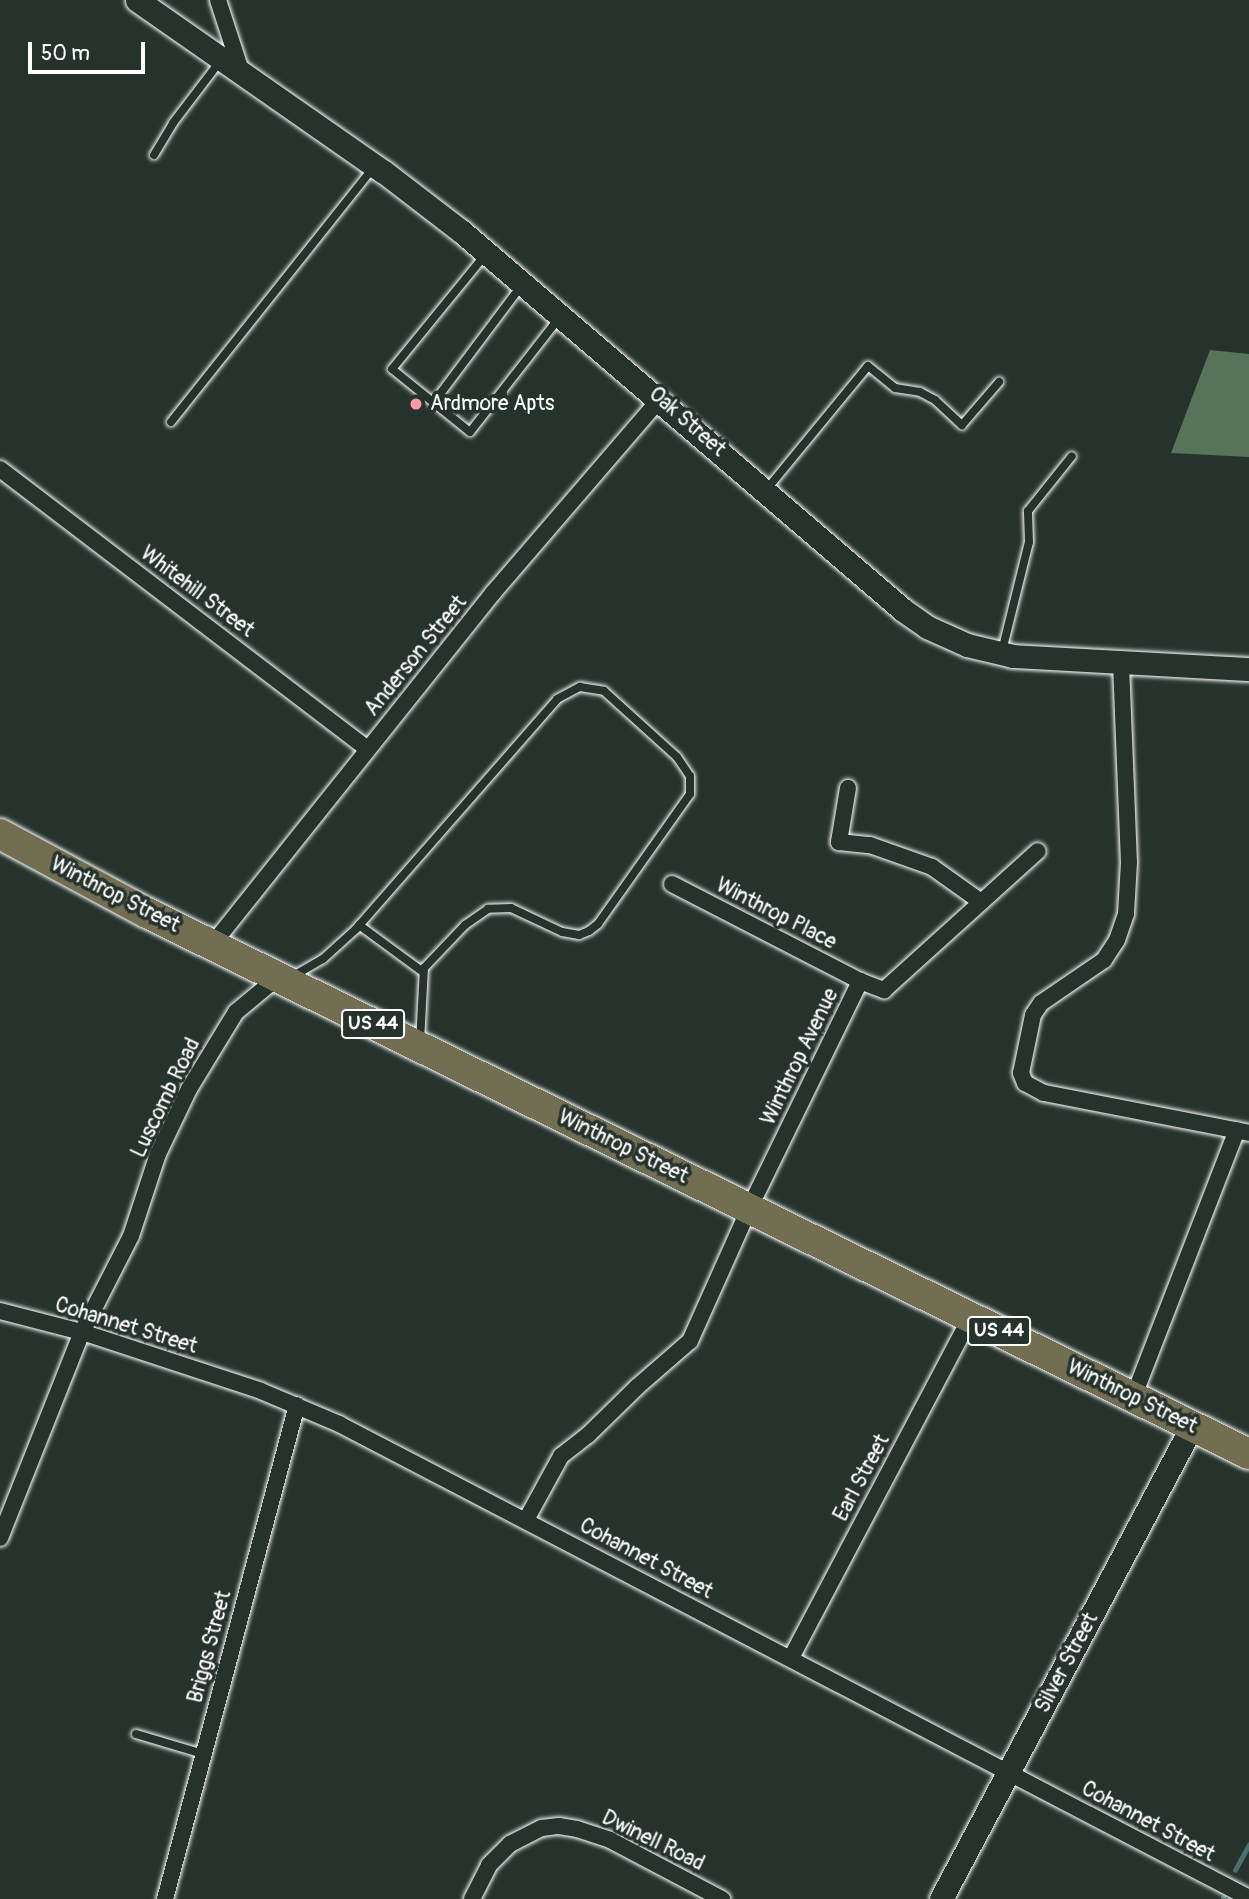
<!DOCTYPE html>
<html>
<head>
<meta charset="utf-8">
<style>
  body { margin:0 }
  #map { position:relative; width:1249px; height:1899px; overflow:hidden; background:#26332d; font-family:Pangolin,sans-serif }
  div>[style] { position:absolute }
  .green>* { inset:0; background:#57735a }
  .stream>* { height:4.5px; margin:-2.25px; padding:0 2.25px; transform-origin:2.25px; border-radius:2.25px; background:#4a6f6e }
  .roads { filter:drop-shadow(0 0 2px #fff) drop-shadow(0 0 2px #fff) }
  .lane>* { height:8px; margin:-4px; padding:0 4px; transform-origin:4px; border-radius:4px; background:#26332d }
  .street>* { height:16px; margin:-8px; padding:0 8px; transform-origin:8px; border-radius:8px; background:#26332d }
  .secondary>* { height:23px; margin:-11.5px; padding:0 11.5px; transform-origin:11.5px; border-radius:11.5px; background:#26332d }
  .highway>* { height:30px; margin:-15px; padding:0 15px; transform-origin:15px; border-radius:15px; background:#726e52 }
  .dots>* { width:19px; height:19px; translate:-50% -50%; box-sizing:border-box; border:4px solid #26332d; border-radius:50% }
  span { translate:-50% -50%; white-space:nowrap; text-align:center; line-height:1.15; -webkit-text-stroke:7px #26332d; paint-order:stroke }
  .shield-label span { padding:2px 5px; background:#26332d; border:2px solid; border-radius:5px; -webkit-text-stroke-width:0 }
  .shield-label { font-size:19px; color:#fff; font-weight:700 }
  .poi-label { font-size:21px; color:#fff }
  .left { translate:0 -50%; text-align:left }
  .street-label { font-size:21px; color:#fff }
  .scale { position:absolute; left:28px; top:42px; width:117px; height:32px; box-sizing:border-box; border:4px solid #fff; border-top:0; padding-left:9px; font-size:21px; line-height:24px; white-space:nowrap; color:#fff; -webkit-text-stroke:5px #26332d; paint-order:stroke }
</style>
</head>
<body>
<div id="map">
  <div class="green">
    <i style="clip-path:polygon(1210px 350px,1249px 354px,1249px 457px,1171px 453px)"></i>
  </div>
  <div class="stream">
    <i style="left:1235px;top:1870px;width:29px;rotate:-61deg"></i>
    <i style="left:1223px;top:1899px;width:1px;rotate:-90deg"></i>
  </div>
  <div class="roads">
    <div class="lane">
      <i style="left:154px;top:155px;width:37px;rotate:-59deg"></i>
      <i style="left:173px;top:123px;width:79px;rotate:-52.7deg"></i>
      <i style="left:485px;top:255px;width:147px;rotate:129.2deg"></i>
      <i style="left:392px;top:369px;width:100px;rotate:38.9deg"></i>
      <i style="left:470px;top:432px;width:146px;rotate:-52deg"></i>
      <i style="left:434px;top:402px;width:146px;rotate:-53.1deg"></i>
      <i style="left:171px;top:422px;width:326px;rotate:-51.5deg"></i>
      <i style="left:767px;top:489px;width:159px;rotate:-50.6deg"></i>
      <i style="left:868px;top:366px;width:35px;rotate:39deg"></i>
      <i style="left:895px;top:388px;width:25px;rotate:9deg"></i>
      <i style="left:920px;top:392px;width:17px;rotate:28deg"></i>
      <i style="left:935px;top:400px;width:37px;rotate:43deg"></i>
      <i style="left:962px;top:425px;width:57px;rotate:-49.3deg"></i>
      <i style="left:1002px;top:651px;width:112px;rotate:-76.1deg"></i>
      <i style="left:1029px;top:542px;width:31px;rotate:-92deg"></i>
      <i style="left:1028px;top:511px;width:70px;rotate:-51.3deg"></i>
      <i style="left:359px;top:925px;width:79px;rotate:36.3deg"></i>
      <i style="left:295px;top:975px;width:32px;rotate:-30deg"></i>
      <i style="left:323px;top:959px;width:45px;rotate:-42.3deg"></i>
      <i style="left:356px;top:929px;width:305px;rotate:-48.8deg"></i>
      <i style="left:557px;top:699px;width:26px;rotate:-28deg"></i>
      <i style="left:580px;top:687px;width:24px;rotate:9deg"></i>
      <i style="left:604px;top:691px;width:98px;rotate:42.1deg"></i>
      <i style="left:677px;top:757px;width:23px;rotate:56deg"></i>
      <i style="left:690px;top:776px;width:18px;rotate:90deg"></i>
      <i style="left:690px;top:794px;width:159px;rotate:125.3deg"></i>
      <i style="left:598px;top:924px;width:11px;rotate:142deg"></i>
      <i style="left:589px;top:931px;width:11px;rotate:158deg"></i>
      <i style="left:579px;top:935px;width:17px;rotate:-170deg"></i>
      <i style="left:562px;top:932px;width:56px;rotate:-154.8deg"></i>
      <i style="left:511px;top:908px;width:23px;rotate:178deg"></i>
      <i style="left:488px;top:909px;width:28px;rotate:145deg"></i>
      <i style="left:465px;top:925px;width:59px;rotate:133.6deg"></i>
      <i style="left:424px;top:968px;width:73px;rotate:93.1deg"></i>
      <i style="left:136px;top:1734px;width:70px;rotate:16.6deg"></i>
    </div>
    <div class="street">
      <i style="left:218px;top:0;width:78px;rotate:72deg"></i>
      <i style="left:0;top:469px;width:462px;rotate:37.3deg"></i>
      <i style="left:1121px;top:664px;width:198px;rotate:87.7deg"></i>
      <i style="left:1129px;top:862px;width:52px;rotate:93.3deg"></i>
      <i style="left:1126px;top:914px;width:28px;rotate:109deg"></i>
      <i style="left:1117px;top:940px;width:24px;rotate:123deg"></i>
      <i style="left:1104px;top:960px;width:76px;rotate:145.7deg"></i>
      <i style="left:1041px;top:1003px;width:14px;rotate:124deg"></i>
      <i style="left:1033px;top:1015px;width:59px;rotate:101.7deg"></i>
      <i style="left:1021px;top:1073px;width:11px;rotate:68deg"></i>
      <i style="left:1025px;top:1083px;width:21px;rotate:28deg"></i>
      <i style="left:1044px;top:1093px;width:209px;rotate:11deg"></i>
      <i style="left:848px;top:788px;width:55px;rotate:99.5deg"></i>
      <i style="left:839px;top:842px;width:31px;rotate:6deg"></i>
      <i style="left:870px;top:845px;width:66px;rotate:19.5deg"></i>
      <i style="left:932px;top:867px;width:60px;rotate:35.5deg"></i>
      <i style="left:672px;top:884px;width:212px;rotate:27.3deg"></i>
      <i style="left:212px;top:945px;width:450px;rotate:-51.4deg"></i>
      <i style="left:493px;top:593px;width:256px;rotate:-49.3deg"></i>
      <i style="left:0;top:1311px;width:85px;rotate:14.4deg"></i>
      <i style="left:82px;top:1332px;width:188px;rotate:18.2deg"></i>
      <i style="left:261px;top:1391px;width:85px;rotate:22.9deg"></i>
      <i style="left:339px;top:1424px;width:1026px;rotate:27.51deg"></i>
      <i style="left:1133px;top:1398px;width:287px;rotate:-68.8deg"></i>
      <i style="left:526px;top:1520px;width:73px;rotate:-61.3deg"></i>
      <i style="left:561px;top:1456px;width:34px;rotate:-38deg"></i>
      <i style="left:588px;top:1435px;width:69px;rotate:-44.4deg"></i>
      <i style="left:637px;top:1387px;width:70px;rotate:-41deg"></i>
      <i style="left:690px;top:1341px;width:145px;rotate:-65.9deg"></i>
      <i style="left:749px;top:1209px;width:254px;rotate:-64deg"></i>
      <i style="left:860px;top:981px;width:26px;rotate:21deg"></i>
      <i style="left:884px;top:990px;width:207px;rotate:-42.1deg"></i>
      <i style="left:0;top:1538px;width:222px;rotate:-68.3deg"></i>
      <i style="left:82px;top:1332px;width:108px;rotate:-63deg"></i>
      <i style="left:131px;top:1236px;width:86px;rotate:-71.8deg"></i>
      <i style="left:158px;top:1154px;width:72px;rotate:-64.5deg"></i>
      <i style="left:189px;top:1089px;width:90px;rotate:-58.6deg"></i>
      <i style="left:236px;top:1012px;width:55px;rotate:-39.8deg"></i>
      <i style="left:791px;top:1658px;width:386px;rotate:-62.2deg"></i>
      <i style="left:165px;top:1899px;width:511px;rotate:-75.04deg"></i>
      <i style="left:472px;top:1899px;width:38px;rotate:-63deg"></i>
      <i style="left:489px;top:1865px;width:30px;rotate:-45deg"></i>
      <i style="left:510px;top:1844px;width:36px;rotate:-27deg"></i>
      <i style="left:542px;top:1828px;width:17px;rotate:-7deg"></i>
      <i style="left:559px;top:1826px;width:18px;rotate:9deg"></i>
      <i style="left:577px;top:1829px;width:35px;rotate:18deg"></i>
      <i style="left:610px;top:1840px;width:127px;rotate:27.8deg"></i>
    </div>
    <div class="secondary">
      <i style="left:137px;top:0;width:301px;rotate:34.9deg"></i>
      <i style="left:384px;top:172px;width:97px;rotate:37.5deg"></i>
      <i style="left:461px;top:231px;width:582px;rotate:40.61deg"></i>
      <i style="left:903px;top:610px;width:29px;rotate:35deg"></i>
      <i style="left:927px;top:627px;width:44px;rotate:24.2deg"></i>
      <i style="left:967px;top:645px;width:47px;rotate:13.4deg"></i>
      <i style="left:1013px;top:656px;width:236px;rotate:3.2deg"></i>
      <i style="left:941px;top:1899px;width:535px;rotate:-62.05deg"></i>
    </div>
    <div class="highway">
      <i style="left:0;top:834px;width:167px;rotate:28.3deg"></i>
      <i style="left:147px;top:913px;width:1228px;rotate:26.15deg"></i>
    </div>
  </div>
  <div class="dots">
    <i style="left:416px;top:404px;background:#ff9aa2"></i>
  </div>
  <div class="shield-label">
    <span style="left:373px;top:1024px">US 44</span>
    <span style="left:999px;top:1331px">US 44</span>
  </div>
  <div class="poi-label">
    <span class="left" style="left:430px;top:404px">Ardmore Apts</span>
  </div>
  <div class="street-label">
    <span style="left:687px;top:422px;rotate:41deg">Oak Street</span>
    <span style="left:197px;top:592px;rotate:37deg">Whitehill Street</span>
    <span style="left:416px;top:656px;rotate:-51deg">Anderson Street</span>
    <span style="left:115px;top:895px;rotate:27deg">Winthrop Street</span>
    <span style="left:776px;top:914px;rotate:27deg">Winthrop Place</span>
    <span style="left:800px;top:1057px;rotate:-64deg">Winthrop Avenue</span>
    <span style="left:166px;top:1098px;rotate:-64deg">Luscomb Road</span>
    <span style="left:623px;top:1147px;rotate:26deg">Winthrop Street</span>
    <span style="left:126px;top:1326px;rotate:17deg">Cohannet Street</span>
    <span style="left:1132px;top:1397px;rotate:26deg">Winthrop Street</span>
    <span style="left:862px;top:1478px;rotate:-62deg">Earl Street</span>
    <span style="left:646px;top:1559px;rotate:28deg">Cohannet Street</span>
    <span style="left:210px;top:1647px;rotate:-75deg">Briggs Street</span>
    <span style="left:1067px;top:1663px;rotate:-62deg">Silver Street</span>
    <span style="left:1148px;top:1822px;rotate:28deg">Cohannet Street</span>
    <span style="left:653px;top:1841px;rotate:26deg">Dwinell Road</span>
  </div>
  <div class="scale">50 m</div>
</div>
</body>
</html>
